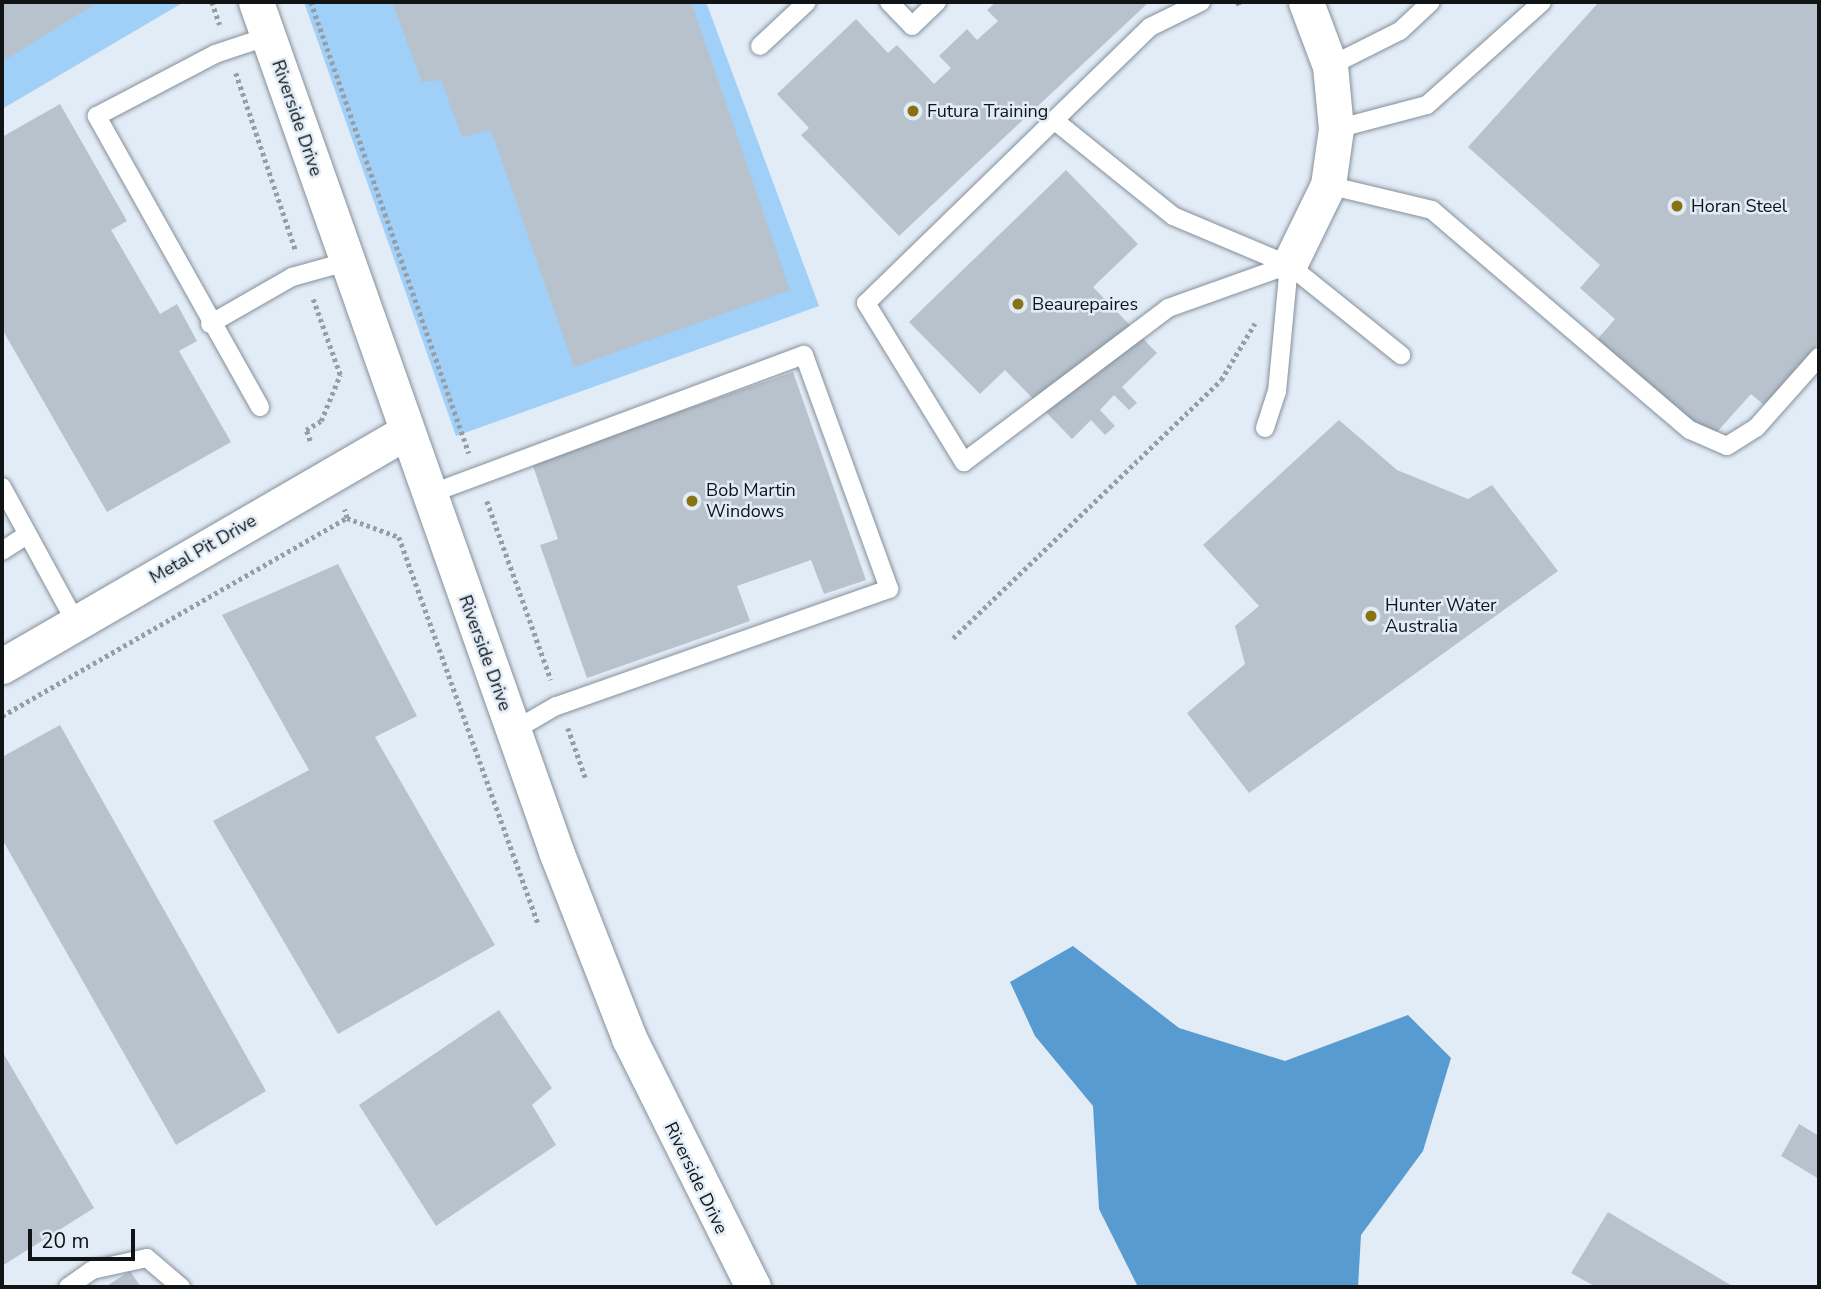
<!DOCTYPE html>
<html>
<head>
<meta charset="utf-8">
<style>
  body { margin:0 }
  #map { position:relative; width:1821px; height:1289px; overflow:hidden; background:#e1ecf7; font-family:"Nunito Sans",sans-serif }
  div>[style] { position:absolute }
  .green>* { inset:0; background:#a0cff7 }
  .water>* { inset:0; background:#579bd1 }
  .building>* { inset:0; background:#b7c2cc }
  .path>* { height:4.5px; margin-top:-2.25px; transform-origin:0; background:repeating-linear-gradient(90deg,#959ea6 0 3.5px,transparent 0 7px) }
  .roads { filter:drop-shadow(0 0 2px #859099) drop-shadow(0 0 2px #859099) }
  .lane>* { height:18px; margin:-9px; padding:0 9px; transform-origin:9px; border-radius:9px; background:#fff }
  .street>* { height:35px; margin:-17.5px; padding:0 17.5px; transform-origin:17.5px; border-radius:17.5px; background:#fff }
  .dots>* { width:19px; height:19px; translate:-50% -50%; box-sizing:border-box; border:4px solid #e1ecf7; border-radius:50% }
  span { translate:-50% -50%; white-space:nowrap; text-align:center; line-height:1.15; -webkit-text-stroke:5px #e1ecf7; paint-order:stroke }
  .poi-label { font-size:18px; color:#101417 }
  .left { translate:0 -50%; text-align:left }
  .street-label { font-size:18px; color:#101417 }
  .frame { position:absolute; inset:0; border:4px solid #101417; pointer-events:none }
  .scale { position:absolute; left:28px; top:1229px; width:107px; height:32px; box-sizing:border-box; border:4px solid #101417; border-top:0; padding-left:9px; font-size:21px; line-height:24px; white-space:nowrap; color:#101417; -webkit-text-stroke:5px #e1ecf7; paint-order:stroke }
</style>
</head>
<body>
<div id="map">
  <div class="green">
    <i style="clip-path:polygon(2px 2px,184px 2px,2px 109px)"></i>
    <i style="clip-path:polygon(304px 2px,706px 2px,819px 306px,456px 436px)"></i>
  </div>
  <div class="water">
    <i style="clip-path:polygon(1073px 946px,1179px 1028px,1285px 1061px,1408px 1015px,1451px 1058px,1423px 1151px,1361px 1235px,1358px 1287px,1138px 1287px,1099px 1209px,1093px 1106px,1035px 1036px,1010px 982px)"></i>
  </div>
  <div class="building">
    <i style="clip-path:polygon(2px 2px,98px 2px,2px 62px)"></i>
    <i style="clip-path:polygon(392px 2px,691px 2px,790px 290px,574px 367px,491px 130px,462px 137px,441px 80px,422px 82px)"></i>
    <i style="clip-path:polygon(996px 2px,1149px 2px,899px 236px,801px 135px,809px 128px,777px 94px,856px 19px,888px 53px,897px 45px,934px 84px,951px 68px,939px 56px,967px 29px,977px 40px,998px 21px,987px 10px)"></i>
    <i style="clip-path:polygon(1599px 2px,1819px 2px,1819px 343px,1764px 405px,1751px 394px,1708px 442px,1595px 342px,1615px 319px,1580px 288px,1600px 265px,1468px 147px)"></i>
    <i style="clip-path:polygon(60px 104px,127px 221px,111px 230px,160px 314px,177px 304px,197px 341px,179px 351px,231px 442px,107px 512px,2px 329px,2px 137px)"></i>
    <i style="clip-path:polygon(1066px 170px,1138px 244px,1093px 287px,1157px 353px,1122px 387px,1137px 403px,1129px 410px,1114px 395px,1100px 410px,1115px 426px,1105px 435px,1091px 420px,1072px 439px,1005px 370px,980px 394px,909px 322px)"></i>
    <i style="clip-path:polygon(793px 372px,866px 580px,824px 594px,811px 560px,737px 586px,750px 621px,587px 678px,540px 545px,558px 539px,532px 463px)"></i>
    <i style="clip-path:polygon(1339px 420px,1397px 470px,1468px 499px,1492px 485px,1558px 571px,1249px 793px,1187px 713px,1245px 664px,1235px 626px,1259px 606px,1203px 545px)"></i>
    <i style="clip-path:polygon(338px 564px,417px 716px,375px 737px,495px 945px,338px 1034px,213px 821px,309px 770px,222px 615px)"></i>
    <i style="clip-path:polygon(60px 725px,266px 1091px,176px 1145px,2px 839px,2px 757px)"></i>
    <i style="clip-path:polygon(499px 1010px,552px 1088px,532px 1105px,556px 1145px,436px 1226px,359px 1105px)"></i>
    <i style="clip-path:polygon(2px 1051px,94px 1208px,2px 1266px)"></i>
    <i style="clip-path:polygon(1799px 1124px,1819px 1136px,1819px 1179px,1781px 1156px)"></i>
    <i style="clip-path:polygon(1608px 1212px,1734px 1287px,1596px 1287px,1571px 1273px)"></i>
    <i style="clip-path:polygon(130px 1271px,141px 1287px,105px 1287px)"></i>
  </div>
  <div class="path">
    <i style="left:212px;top:2px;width:24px;rotate:71deg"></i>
    <i style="left:311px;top:2px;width:478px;rotate:70.7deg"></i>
    <i style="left:1238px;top:2px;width:6px;rotate:72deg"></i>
    <i style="left:236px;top:73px;width:188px;rotate:71.4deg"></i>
    <i style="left:310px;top:441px;width:12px;rotate:-110deg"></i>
    <i style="left:306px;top:430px;width:17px;rotate:-31deg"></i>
    <i style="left:321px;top:421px;width:50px;rotate:-67.6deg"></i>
    <i style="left:340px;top:375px;width:81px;rotate:-109.6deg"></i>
    <i style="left:487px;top:501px;width:190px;rotate:70.3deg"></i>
    <i style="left:347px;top:518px;width:55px;rotate:20.1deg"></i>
    <i style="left:399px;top:537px;width:410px;rotate:70.2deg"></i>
    <i style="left:953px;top:638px;width:372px;rotate:-43.9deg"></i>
    <i style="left:1221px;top:380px;width:66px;rotate:-59.2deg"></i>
    <i style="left:2px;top:716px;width:398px;rotate:-29.9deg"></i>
    <i style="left:347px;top:518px;width:9px;rotate:-108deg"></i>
    <i style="left:568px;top:728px;width:54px;rotate:70.6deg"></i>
  </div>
  <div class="roads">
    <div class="lane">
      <i style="left:889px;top:2px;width:33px;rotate:46deg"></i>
      <i style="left:912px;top:26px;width:35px;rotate:-44deg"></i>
      <i style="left:1201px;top:2px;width:57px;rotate:153.9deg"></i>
      <i style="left:1150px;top:27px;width:396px;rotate:135.8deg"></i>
      <i style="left:866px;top:303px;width:187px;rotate:58.4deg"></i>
      <i style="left:964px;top:462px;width:256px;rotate:-37deg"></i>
      <i style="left:1168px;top:308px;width:128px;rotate:-19.6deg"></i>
      <i style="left:760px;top:46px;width:64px;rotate:-43.1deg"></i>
      <i style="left:1330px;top:66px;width:78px;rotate:-26.6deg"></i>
      <i style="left:1400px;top:31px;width:42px;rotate:-43.1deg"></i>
      <i style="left:1054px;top:120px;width:153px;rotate:38.9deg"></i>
      <i style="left:1173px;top:216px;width:126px;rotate:22.9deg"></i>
      <i style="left:1336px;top:129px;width:94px;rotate:-14.8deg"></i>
      <i style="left:1427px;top:105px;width:154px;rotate:-41.8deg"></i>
      <i style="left:1328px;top:185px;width:107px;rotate:13.5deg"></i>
      <i style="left:1432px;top:210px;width:339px;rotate:40.5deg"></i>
      <i style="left:1690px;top:430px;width:40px;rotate:23.4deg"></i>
      <i style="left:1727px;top:446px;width:34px;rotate:-32deg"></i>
      <i style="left:1756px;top:428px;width:95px;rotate:-48.4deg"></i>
      <i style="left:210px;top:324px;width:95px;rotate:-29.8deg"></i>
      <i style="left:292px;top:277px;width:56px;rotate:-15.5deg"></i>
      <i style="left:260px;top:407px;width:334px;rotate:-119.3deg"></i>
      <i style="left:97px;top:116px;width:133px;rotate:-27.7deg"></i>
      <i style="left:215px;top:54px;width:57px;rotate:-18.4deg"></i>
      <i style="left:1265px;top:428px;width:38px;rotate:-72deg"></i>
      <i style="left:1277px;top:392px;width:128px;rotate:-84.6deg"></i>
      <i style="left:1289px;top:265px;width:144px;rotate:38.8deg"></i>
      <i style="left:2px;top:487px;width:155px;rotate:61.4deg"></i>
      <i style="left:427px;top:495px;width:402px;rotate:-20.4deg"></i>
      <i style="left:804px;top:355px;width:249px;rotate:70deg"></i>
      <i style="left:889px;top:589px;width:353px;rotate:160.6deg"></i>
      <i style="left:556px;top:706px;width:50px;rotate:149.8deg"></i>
      <i style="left:2px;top:551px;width:30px;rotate:-33deg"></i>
      <i style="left:68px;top:1287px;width:29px;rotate:-35deg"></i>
      <i style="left:92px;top:1270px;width:56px;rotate:-12.3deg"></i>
      <i style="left:147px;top:1258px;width:45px;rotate:40.5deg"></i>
    </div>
    <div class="street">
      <i style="left:256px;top:2px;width:904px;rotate:70.54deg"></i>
      <i style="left:557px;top:854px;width:198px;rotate:68.6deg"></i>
      <i style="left:629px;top:1038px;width:278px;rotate:63.5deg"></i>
      <i style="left:1289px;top:265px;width:89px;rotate:-64deg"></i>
      <i style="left:1328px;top:185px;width:57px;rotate:-81.9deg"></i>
      <i style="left:1336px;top:129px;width:63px;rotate:-95.4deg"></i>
      <i style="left:1330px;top:66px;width:68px;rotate:-110.6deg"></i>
      <i style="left:2px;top:666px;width:465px;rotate:-30.1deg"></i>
    </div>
  </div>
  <div class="dots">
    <i style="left:913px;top:111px;background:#897214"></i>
    <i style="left:1677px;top:206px;background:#897214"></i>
    <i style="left:1018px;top:304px;background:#897214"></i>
    <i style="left:692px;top:501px;background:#897214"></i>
    <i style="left:1371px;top:616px;background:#897214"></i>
  </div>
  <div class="poi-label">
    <span class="left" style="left:927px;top:111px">Futura Training</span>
    <span class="left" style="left:1691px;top:206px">Horan Steel</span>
    <span class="left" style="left:1032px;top:304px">Beaurepaires</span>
    <span class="left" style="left:706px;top:501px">Bob Martin<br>Windows</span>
    <span class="left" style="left:1385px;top:616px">Hunter Water<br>Australia</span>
  </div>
  <div class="street-label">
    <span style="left:297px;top:118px;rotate:71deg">Riverside Drive</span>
    <span style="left:203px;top:549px;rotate:-30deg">Metal Pit Drive</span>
    <span style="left:485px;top:653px;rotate:70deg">Riverside Drive</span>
    <span style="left:696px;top:1178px;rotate:64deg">Riverside Drive</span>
  </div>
  <div class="frame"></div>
  <div class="scale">20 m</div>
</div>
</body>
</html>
